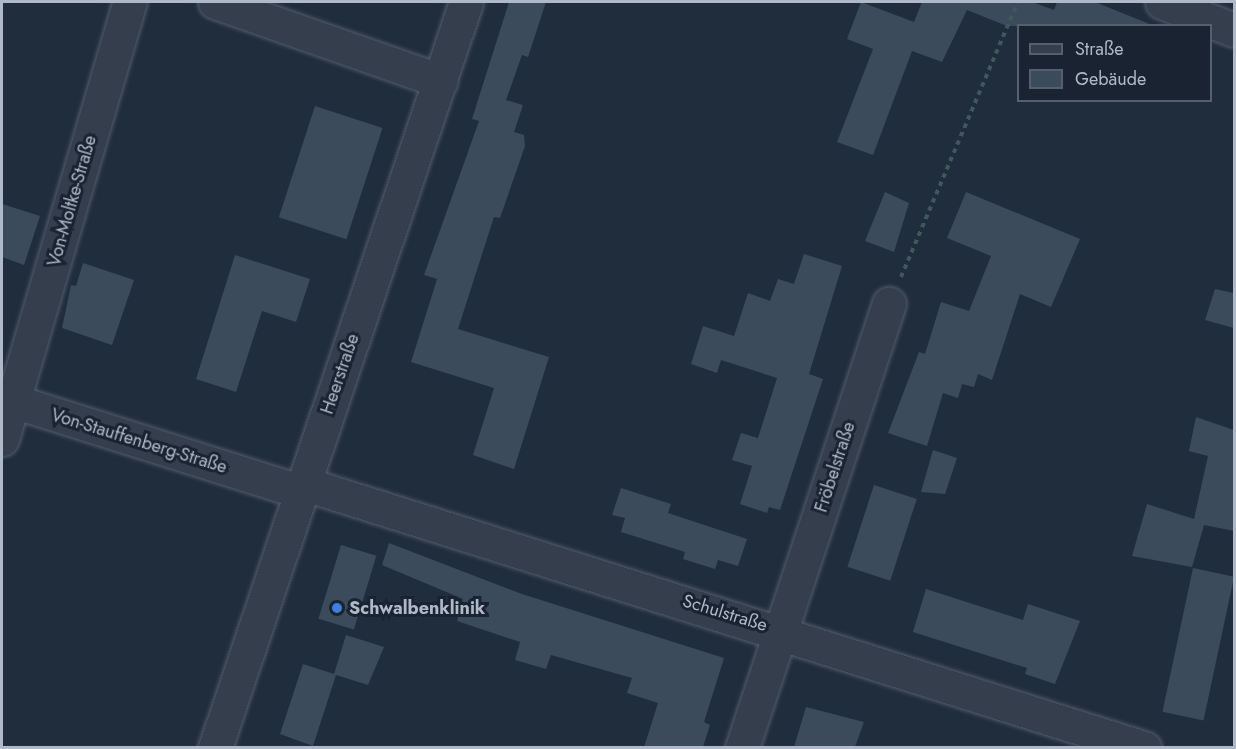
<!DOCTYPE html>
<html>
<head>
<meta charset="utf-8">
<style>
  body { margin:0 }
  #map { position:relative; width:1236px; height:749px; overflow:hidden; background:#202d3c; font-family:Jost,sans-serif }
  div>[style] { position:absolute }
  .building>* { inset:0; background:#3b4b5c; transform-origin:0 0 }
  .path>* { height:4px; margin-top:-2px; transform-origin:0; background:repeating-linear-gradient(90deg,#40585a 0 4.5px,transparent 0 9px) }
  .roads { filter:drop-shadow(0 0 2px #525c6a) drop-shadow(0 0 2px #525c6a) }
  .minor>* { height:33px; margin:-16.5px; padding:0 16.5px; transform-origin:16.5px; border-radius:16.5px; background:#343e4c }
  .dots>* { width:16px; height:16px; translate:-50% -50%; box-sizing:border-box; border:3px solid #192331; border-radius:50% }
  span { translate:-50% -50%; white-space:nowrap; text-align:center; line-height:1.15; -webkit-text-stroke:6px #192331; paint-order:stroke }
  .street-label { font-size:18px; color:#afb9c8 }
  .poi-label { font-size:18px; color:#afb9c8; font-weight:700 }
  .left { translate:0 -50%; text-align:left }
  .frame { position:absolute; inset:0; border:3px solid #afb9c8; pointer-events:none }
  .legend { position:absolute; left:1017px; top:24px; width:195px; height:78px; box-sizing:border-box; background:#192331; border:2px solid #555f6d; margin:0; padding:8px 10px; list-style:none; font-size:18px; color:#afb9c8 }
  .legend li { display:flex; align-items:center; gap:12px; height:30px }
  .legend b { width:30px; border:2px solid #555f6d }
</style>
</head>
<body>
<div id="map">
  <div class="building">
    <i style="clip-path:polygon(509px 2px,546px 2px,528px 57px,522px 55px,506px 100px,523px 105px,514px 132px,524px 135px,525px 146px,500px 218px,494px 217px,458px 329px,549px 357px,514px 469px,473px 455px,494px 388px,411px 362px,437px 279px,424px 275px,479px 121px,472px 119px)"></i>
    <i style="clip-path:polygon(861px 2px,914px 22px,922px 2px,1032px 2px,1054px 10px,1057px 2px,1095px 2px,1152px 25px,1007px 26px,967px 10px,942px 62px,912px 51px,873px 155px,837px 142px,873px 49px,847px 39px)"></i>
    <i style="left:315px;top:106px;width:71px;height:117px;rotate:18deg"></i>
    <i style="clip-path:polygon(885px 192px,909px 203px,894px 252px,865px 241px)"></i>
    <i style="clip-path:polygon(966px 192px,1080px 239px,1051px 307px,1020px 294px,992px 380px,978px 374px,974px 387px,962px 384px,958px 398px,943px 393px,927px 446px,888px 433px,919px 352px,925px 354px,941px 302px,969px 311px,991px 256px,947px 238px)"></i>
    <i style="clip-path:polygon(2px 204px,40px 216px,24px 265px,2px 257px)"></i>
    <i style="clip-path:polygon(804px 254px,842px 266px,809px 374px,823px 379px,780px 510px,769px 507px,767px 513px,740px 504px,752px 466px,732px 460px,741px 433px,758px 438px,777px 378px,721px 360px,717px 373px,691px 364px,703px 326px,734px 336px,748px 293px,770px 301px,778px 279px,794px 284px)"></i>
    <i style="clip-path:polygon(235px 255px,310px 279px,296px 322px,262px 311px,236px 392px,196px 379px)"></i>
    <i style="clip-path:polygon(83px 263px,134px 280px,112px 345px,62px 328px,71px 285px,76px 286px)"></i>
    <i style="clip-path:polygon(1215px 289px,1234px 293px,1234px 328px,1205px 320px)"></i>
    <i style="clip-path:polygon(1196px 417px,1234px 430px,1234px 531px,1204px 525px,1192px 567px,1132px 556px,1147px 504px,1194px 519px,1208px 456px,1189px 451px)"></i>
    <i style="clip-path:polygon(933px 450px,957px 458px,945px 494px,921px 492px)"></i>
    <i style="left:874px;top:485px;width:45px;height:86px;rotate:18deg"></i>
    <i style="clip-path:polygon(621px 488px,671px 504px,668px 513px,747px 539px,738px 566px,718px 560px,715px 569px,683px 559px,685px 552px,621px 532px,625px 518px,612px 515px)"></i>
    <i style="clip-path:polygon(389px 543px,522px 594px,724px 658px,704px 722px,710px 725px,703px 747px,644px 747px,658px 703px,627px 693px,632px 678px,551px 655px,546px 669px,515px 660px,520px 642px,457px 621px,463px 599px,382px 565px)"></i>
    <i style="left:341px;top:545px;width:37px;height:77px;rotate:17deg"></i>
    <i style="left:1193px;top:568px;width:42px;height:147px;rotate:12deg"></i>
    <i style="clip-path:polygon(926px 589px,1023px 620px,1028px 604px,1080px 621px,1055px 684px,1025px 674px,1027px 668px,913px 632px)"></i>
    <i style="clip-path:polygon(346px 635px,384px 647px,368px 685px,336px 675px,313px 746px,280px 734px,303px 664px,334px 674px)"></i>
    <i style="clip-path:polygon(806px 707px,864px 722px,855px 747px,794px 747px)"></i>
  </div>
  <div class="path">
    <i style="left:901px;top:277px;width:299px;rotate:-67deg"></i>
  </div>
  <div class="roads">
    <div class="minor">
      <i style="left:215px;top:2px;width:239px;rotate:19.3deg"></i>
      <i style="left:1162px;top:2px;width:77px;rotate:21.3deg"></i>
      <i style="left:13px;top:401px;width:416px;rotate:-73.7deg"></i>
      <i style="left:2px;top:439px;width:40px;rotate:-74deg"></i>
      <i style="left:13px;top:401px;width:303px;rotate:17.5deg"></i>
      <i style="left:305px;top:484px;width:880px;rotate:17.47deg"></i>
      <i style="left:215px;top:748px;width:787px;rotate:-71.4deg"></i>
      <i style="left:742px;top:748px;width:468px;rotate:-71.7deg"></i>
    </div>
  </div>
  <div class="dots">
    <i style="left:337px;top:608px;background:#3f7fe0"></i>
  </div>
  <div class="street-label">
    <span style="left:72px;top:201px;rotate:-74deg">Von-Moltke-Straße</span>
    <span style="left:340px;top:374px;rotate:-71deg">Heerstraße</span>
    <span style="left:139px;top:441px;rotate:17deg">Von-Stauffenberg-Straße</span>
    <span style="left:835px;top:467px;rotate:-72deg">Fröbelstraße</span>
    <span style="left:725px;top:613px;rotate:17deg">Schulstraße</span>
  </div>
  <div class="poi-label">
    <span class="left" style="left:349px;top:608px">Schwalbenklinik</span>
  </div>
  <div class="frame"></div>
  <ul class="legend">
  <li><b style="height:8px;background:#343e4c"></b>Straße</li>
  <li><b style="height:16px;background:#3b4b5c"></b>Gebäude</li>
  </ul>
</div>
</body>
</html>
